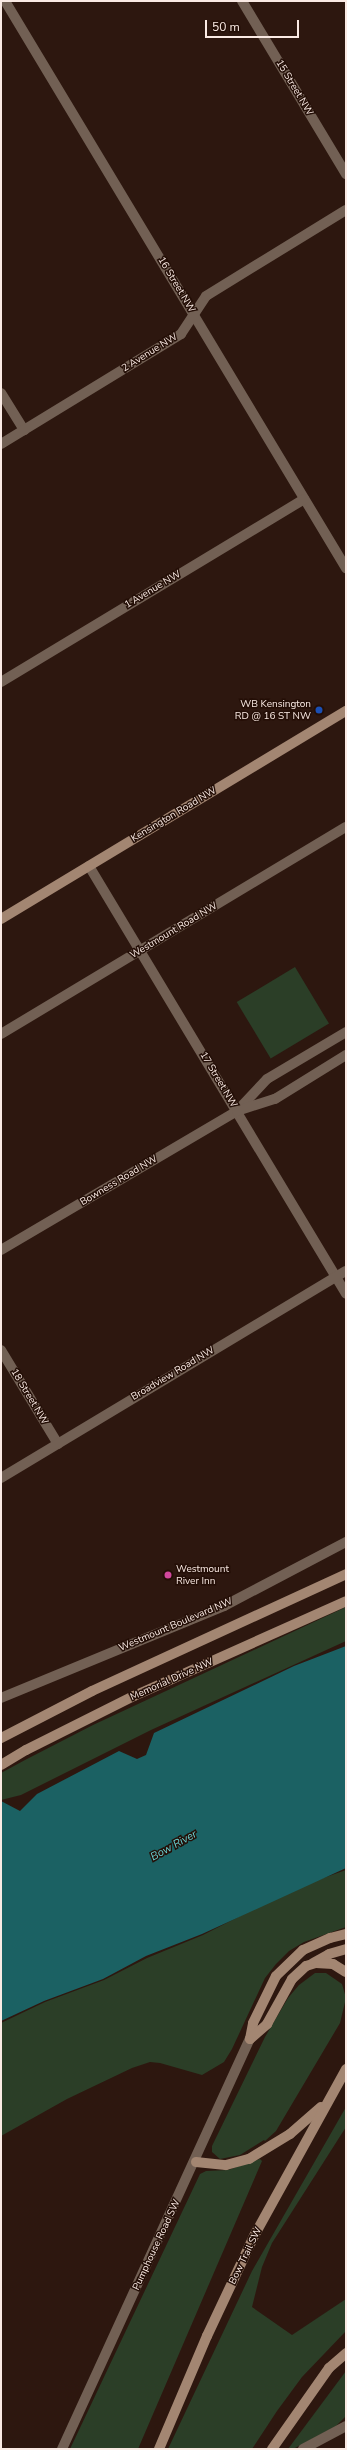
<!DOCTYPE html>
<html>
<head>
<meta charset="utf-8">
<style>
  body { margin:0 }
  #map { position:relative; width:347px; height:2450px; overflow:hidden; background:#2d170f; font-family:"Nunito Sans",sans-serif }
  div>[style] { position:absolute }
  .green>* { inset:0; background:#2b3e27; transform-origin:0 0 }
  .water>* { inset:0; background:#1b6163 }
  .street>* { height:10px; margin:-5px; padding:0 5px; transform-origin:5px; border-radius:5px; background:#726054 }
  .secondary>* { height:10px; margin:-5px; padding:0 5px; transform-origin:5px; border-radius:5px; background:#a38672 }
  .dots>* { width:11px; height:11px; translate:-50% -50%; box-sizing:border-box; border:2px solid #230e06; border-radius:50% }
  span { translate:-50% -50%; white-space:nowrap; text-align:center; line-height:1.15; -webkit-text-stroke:3px #230e06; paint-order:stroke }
  .street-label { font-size:10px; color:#faeae4 }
  .poi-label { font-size:10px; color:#faeae4 }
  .right { translate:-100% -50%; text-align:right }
  .left { translate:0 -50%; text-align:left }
  .water-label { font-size:11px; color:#6ad3d5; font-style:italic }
  .frame { position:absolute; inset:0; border:2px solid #faeae4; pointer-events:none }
  .scale { position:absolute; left:205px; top:20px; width:94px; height:18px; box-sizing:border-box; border:2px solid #faeae4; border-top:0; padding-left:5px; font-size:12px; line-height:14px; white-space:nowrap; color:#faeae4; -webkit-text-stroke:3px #230e06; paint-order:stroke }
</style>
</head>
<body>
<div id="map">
  <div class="green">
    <i style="left:295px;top:967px;width:66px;height:68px;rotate:59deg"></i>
    <i style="clip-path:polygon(346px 1607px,346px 1641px,151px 1730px,21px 1795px,1px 1800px,1px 1773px,25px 1760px,93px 1725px)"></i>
    <i style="clip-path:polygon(346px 1870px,346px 1927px,304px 1942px,289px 1951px,276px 1964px,265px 1978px,232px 2049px,224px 2062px,202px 2075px,160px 2063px,150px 2062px,132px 2068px,67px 2099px,1px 2136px,1px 2023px,45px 2002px,104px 1980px,147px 1958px,203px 1935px,295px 1888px)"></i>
    <i style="clip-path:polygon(315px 1973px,326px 1973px,342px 1984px,346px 1998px,340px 2023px,276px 2131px,265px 2141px,264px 2140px,240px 2155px,220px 2159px,212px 2152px,212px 2146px,265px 2037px,288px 1998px,299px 1985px)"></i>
    <i style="clip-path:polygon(346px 2107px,346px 2127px,272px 2243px,262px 2267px,252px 2307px,292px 2335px,346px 2299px,346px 2331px,302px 2377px,277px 2411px,252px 2449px,168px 2449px,252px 2271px)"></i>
    <i style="clip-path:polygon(260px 2159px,262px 2161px,138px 2449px,70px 2449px,200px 2174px,206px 2171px,228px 2170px)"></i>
    <i style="clip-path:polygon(346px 2371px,346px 2416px,336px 2426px,293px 2449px,288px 2449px)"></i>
  </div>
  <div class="water">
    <i style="clip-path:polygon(346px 1646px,346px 1868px,202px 1934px,146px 1956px,103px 1979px,44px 2001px,1px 2021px,1px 1801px,20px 1811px,37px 1794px,119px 1751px,137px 1759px,146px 1755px,154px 1733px,294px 1666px)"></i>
  </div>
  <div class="street">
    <i style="left:5px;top:1px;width:662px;rotate:58.98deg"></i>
    <i style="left:242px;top:1px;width:202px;rotate:59deg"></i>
    <i style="left:1px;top:393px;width:44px;rotate:58.1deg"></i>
    <i style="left:1px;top:444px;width:211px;rotate:-31.4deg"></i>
    <i style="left:181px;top:334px;width:45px;rotate:-56.7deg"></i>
    <i style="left:206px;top:296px;width:164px;rotate:-31.6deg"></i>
    <i style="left:1px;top:682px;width:354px;rotate:-31.1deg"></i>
    <i style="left:89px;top:866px;width:499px;rotate:59deg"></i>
    <i style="left:1px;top:1034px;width:402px;rotate:-31deg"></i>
    <i style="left:238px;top:1110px;width:42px;rotate:-46.9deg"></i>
    <i style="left:267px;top:1079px;width:92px;rotate:-30.7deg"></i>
    <i style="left:1px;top:1250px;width:274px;rotate:-30.5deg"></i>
    <i style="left:237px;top:1111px;width:40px;rotate:-18deg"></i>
    <i style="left:275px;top:1099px;width:84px;rotate:-31.8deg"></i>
    <i style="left:1px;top:1350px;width:110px;rotate:58.8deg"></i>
    <i style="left:1px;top:1478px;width:402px;rotate:-31deg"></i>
    <i style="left:1px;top:1698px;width:241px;rotate:-22.4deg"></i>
    <i style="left:224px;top:1606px;width:138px;rotate:-27.7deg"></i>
    <i style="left:62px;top:2449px;width:451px;rotate:-65.4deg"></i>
    <i style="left:303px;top:2449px;width:49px;rotate:-28.1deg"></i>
  </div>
  <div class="secondary">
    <i style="left:1px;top:919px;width:403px;rotate:-31.1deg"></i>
    <i style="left:1px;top:1738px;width:102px;rotate:-27.3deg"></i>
    <i style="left:92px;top:1691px;width:280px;rotate:-24.7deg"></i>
    <i style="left:1px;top:1765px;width:29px;rotate:-31deg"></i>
    <i style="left:26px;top:1750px;width:121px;rotate:-26.6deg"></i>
    <i style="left:134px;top:1696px;width:232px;rotate:-24.1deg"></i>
    <i style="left:313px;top:1963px;width:18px;rotate:-29deg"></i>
    <i style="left:329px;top:1954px;width:18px;rotate:-16deg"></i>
    <i style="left:250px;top:2039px;width:16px;rotate:-79deg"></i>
    <i style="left:253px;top:2023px;width:52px;rotate:-63.9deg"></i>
    <i style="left:276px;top:1976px;width:37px;rotate:-44deg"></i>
    <i style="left:303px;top:1950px;width:30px;rotate:-24deg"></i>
    <i style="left:330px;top:1938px;width:16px;rotate:-14deg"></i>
    <i style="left:250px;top:2039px;width:23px;rotate:-41deg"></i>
    <i style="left:267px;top:2024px;width:51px;rotate:-60.9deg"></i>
    <i style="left:292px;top:1979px;width:19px;rotate:-43deg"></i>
    <i style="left:306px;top:1966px;width:10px;rotate:-17deg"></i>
    <i style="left:316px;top:1963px;width:17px;rotate:3deg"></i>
    <i style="left:333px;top:1964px;width:15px;rotate:32deg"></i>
    <i style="left:196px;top:2162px;width:30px;rotate:6deg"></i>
    <i style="left:226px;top:2165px;width:24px;rotate:-15deg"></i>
    <i style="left:249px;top:2159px;width:48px;rotate:-31.4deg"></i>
    <i style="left:290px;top:2134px;width:41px;rotate:-41.1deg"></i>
    <i style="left:159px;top:2449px;width:123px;rotate:-67deg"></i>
    <i style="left:207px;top:2336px;width:110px;rotate:-64.8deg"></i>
    <i style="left:254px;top:2236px;width:191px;rotate:-61.1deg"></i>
    <i style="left:272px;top:2449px;width:99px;rotate:-54.9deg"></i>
    <i style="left:329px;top:2368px;width:23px;rotate:-41deg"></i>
  </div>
  <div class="dots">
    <i style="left:319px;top:710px;background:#1a4fb4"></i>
    <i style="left:168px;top:1575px;background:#d1479c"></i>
  </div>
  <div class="street-label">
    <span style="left:294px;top:88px;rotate:59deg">15 Street NW</span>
    <span style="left:176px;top:285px;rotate:59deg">16 Street NW</span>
    <span style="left:150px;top:353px;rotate:-32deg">2 Avenue NW</span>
    <span style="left:153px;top:590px;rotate:-31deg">1 Avenue NW</span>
    <span style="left:174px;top:815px;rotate:-31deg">Kensington Road NW</span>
    <span style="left:174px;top:931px;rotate:-31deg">Westmount Road NW</span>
    <span style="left:218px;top:1080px;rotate:59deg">17 Street NW</span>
    <span style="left:119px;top:1181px;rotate:-31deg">Bowness Road NW</span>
    <span style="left:173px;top:1374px;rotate:-31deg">Broadview Road NW</span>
    <span style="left:29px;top:1397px;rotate:59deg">18 Street NW</span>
    <span style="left:176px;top:1625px;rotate:-23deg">Westmount Boulevard NW</span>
    <span style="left:172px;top:1680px;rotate:-24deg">Memorial Drive NW</span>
    <span style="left:157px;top:2245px;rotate:-65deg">Pumphouse Road SW</span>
    <span style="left:246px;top:2256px;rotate:-64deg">Bow Trail SW</span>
  </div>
  <div class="poi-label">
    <span class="right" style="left:311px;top:710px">WB Kensington<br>RD @ 16 ST NW</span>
    <span class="left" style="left:176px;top:1575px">Westmount<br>River Inn</span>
  </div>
  <div class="water-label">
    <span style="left:174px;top:1846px;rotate:-29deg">Bow River</span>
  </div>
  <div class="frame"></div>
  <div class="scale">50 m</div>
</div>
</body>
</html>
